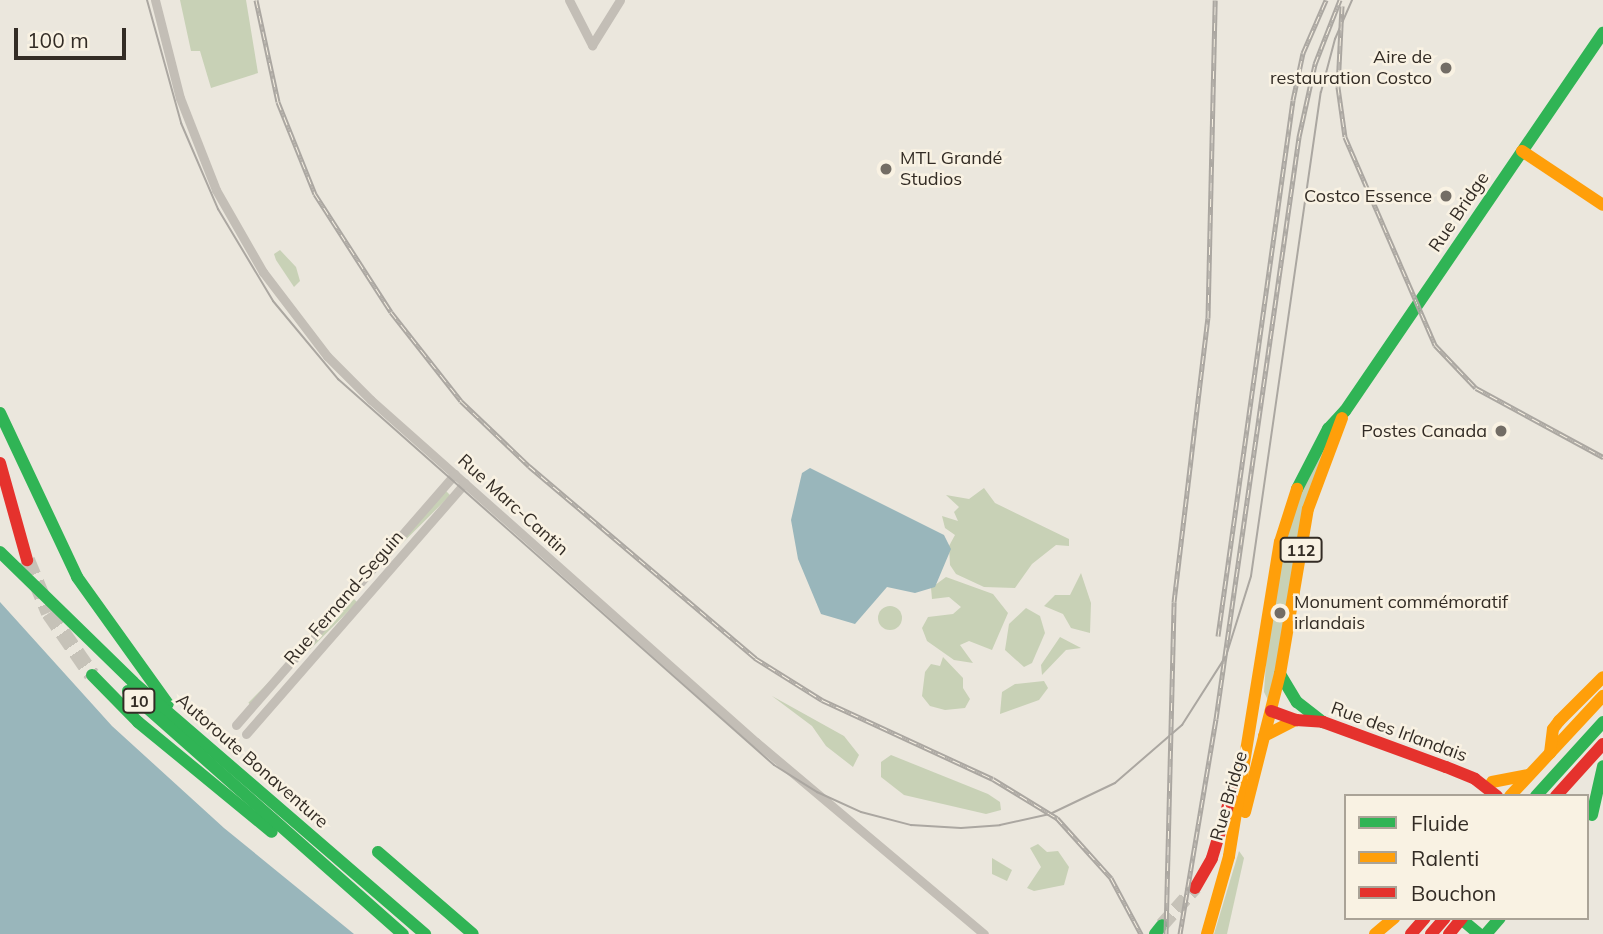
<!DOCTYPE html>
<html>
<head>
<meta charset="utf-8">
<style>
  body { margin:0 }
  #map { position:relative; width:1603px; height:934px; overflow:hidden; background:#ebe7dd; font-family:Mulish,sans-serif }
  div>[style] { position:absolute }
  .green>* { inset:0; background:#c8d1b6; transform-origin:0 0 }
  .round { border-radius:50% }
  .water>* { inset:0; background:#99b6bb }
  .primary-tunnel>* { height:14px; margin-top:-7px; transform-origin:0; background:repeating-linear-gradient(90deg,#c6c2b8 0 14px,transparent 0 21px) }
  .highway-tunnel>* { height:16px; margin-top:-8px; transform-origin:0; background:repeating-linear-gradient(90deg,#c6c2b8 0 16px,transparent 0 24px) }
  .street>* { height:9px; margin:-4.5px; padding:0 4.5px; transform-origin:4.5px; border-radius:4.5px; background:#c3beb6 }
  .fast>* { height:12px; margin:-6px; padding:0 6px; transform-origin:6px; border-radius:6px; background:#30b455 }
  .slow>* { height:12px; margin:-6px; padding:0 6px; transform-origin:6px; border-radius:6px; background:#ff9f0a }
  .jam>* { height:12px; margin:-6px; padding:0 6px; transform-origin:6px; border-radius:6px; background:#e5322d }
  .tram>* { height:2px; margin:-1px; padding:0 1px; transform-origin:1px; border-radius:1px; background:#aba7a1 }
  .rail>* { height:5px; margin-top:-2.5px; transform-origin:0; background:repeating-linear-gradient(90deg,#f9f2e3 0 8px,#aba7a1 0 16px); box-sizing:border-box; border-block:2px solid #aba7a1 }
  .dots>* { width:19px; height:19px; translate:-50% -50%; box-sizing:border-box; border:4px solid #f9f2e3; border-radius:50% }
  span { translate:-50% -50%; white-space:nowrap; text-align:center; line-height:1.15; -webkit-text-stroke:5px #f9f2e3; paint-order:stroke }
  .shield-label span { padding:2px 5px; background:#f9f2e3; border:2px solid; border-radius:5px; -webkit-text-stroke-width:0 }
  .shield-label { font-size:16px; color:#332c25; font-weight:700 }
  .poi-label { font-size:18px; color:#332c25 }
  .right { translate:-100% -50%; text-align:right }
  .left { translate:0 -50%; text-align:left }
  .street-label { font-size:18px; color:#332c25 }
  .legend { position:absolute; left:1344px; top:794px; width:245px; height:126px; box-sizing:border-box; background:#f9f2e3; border:2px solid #aaa397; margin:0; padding:9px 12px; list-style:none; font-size:21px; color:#332c25 }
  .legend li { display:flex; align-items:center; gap:14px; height:35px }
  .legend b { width:35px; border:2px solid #aaa397 }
  .scale { position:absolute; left:14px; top:28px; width:112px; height:32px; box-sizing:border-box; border:4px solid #332c25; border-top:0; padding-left:9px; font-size:21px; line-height:24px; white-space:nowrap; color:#332c25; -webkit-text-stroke:5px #f9f2e3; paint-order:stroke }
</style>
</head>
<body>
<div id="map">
  <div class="green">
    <i style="clip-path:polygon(180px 0,246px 0,258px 73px,211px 88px,200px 51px,191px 51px)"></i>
    <i style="clip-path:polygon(280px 250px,296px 267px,300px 281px,294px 287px,276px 260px,274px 254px)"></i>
    <i style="clip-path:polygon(1330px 434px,1278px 663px,1268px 700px,1264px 692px,1267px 646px,1283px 547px,1299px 493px)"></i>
    <i style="clip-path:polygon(984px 488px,995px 503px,1069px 539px,1069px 546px,1056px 545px,1032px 564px,1015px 588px,984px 587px,956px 574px,950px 565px,949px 546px,955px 535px,945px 528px,942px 516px,958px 521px,954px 512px,959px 507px,946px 495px,969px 499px)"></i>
    <i style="left:446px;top:491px;width:6px;height:122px;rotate:45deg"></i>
    <i style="clip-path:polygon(1081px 573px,1091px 603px,1090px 633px,1071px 628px,1063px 614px,1044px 606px,1055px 595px,1070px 595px)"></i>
    <i style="clip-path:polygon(946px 577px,993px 594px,1008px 613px,992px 650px,969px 641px,960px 645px,973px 663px,954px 660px,927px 641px,922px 628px,928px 617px,953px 614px,961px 607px,949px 597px,932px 599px,931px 588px)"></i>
    <i style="left:353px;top:598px;width:6px;height:148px;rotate:45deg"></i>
    <i class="round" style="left:878px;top:606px;width:24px;height:24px"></i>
    <i style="clip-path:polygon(1026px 608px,1040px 616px,1045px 633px,1032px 663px,1024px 667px,1005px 650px,1009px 624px)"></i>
    <i style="clip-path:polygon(1060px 637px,1081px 648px,1066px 650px,1042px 675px,1041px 665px)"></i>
    <i style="clip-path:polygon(943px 657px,963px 678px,963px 688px,970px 699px,965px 708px,945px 710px,930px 706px,922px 696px,925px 672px,931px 664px,940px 666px)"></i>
    <i style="clip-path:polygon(1044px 681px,1048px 688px,1039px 700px,1000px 714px,1002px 692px,1015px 684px)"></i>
    <i style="clip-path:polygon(772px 696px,844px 736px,859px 755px,853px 767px,826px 746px,812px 726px)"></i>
    <i style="clip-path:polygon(891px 755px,988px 794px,1000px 802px,1001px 810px,986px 814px,904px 795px,881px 777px,881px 762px)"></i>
    <i style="clip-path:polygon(1038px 844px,1047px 852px,1058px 851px,1069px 867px,1064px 885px,1034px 891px,1027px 888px,1041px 867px,1030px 848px)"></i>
    <i style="clip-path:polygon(1239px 851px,1244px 858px,1227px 934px,1214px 934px)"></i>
    <i style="clip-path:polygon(992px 858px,1012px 870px,1007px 881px,992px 874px)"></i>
  </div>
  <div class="water">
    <i style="clip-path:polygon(810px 468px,944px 535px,951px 549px,935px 587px,915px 593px,887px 587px,855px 624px,821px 614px,798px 559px,791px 520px,802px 473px)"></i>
    <i style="clip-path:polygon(0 602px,112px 726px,224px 828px,354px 934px,0 934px)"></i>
  </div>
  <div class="primary-tunnel">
    <i style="left:1162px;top:925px;width:50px;rotate:-48.3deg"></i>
  </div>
  <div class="highway-tunnel">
    <i style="left:27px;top:560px;width:57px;rotate:67.5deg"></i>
    <i style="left:49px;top:613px;width:75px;rotate:55.3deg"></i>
  </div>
  <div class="street">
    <i style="left:155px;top:0;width:101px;rotate:75.7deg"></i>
    <i style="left:180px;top:98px;width:99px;rotate:68.6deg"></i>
    <i style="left:216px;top:190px;width:95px;rotate:60.2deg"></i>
    <i style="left:263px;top:272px;width:106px;rotate:52.7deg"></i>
    <i style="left:327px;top:356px;width:62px;rotate:45deg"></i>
    <i style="left:371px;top:400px;width:515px;rotate:41.62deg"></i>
    <i style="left:756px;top:742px;width:298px;rotate:40.1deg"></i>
    <i style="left:569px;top:0;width:51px;rotate:62.9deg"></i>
    <i style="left:592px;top:45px;width:53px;rotate:-58.1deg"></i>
    <i style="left:236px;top:725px;width:333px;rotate:-48.9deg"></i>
    <i style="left:246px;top:734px;width:333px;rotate:-48.9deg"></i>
  </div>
  <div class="fast">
    <i style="left:0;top:413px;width:181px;rotate:64.8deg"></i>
    <i style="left:77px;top:577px;width:156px;rotate:54.4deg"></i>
    <i style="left:1297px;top:489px;width:68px;rotate:-62.7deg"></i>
    <i style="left:1328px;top:429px;width:25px;rotate:-47deg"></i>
    <i style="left:1345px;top:411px;width:458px;rotate:-55.7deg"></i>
    <i style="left:0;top:552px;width:186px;rotate:44.3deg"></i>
    <i style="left:133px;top:682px;width:386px;rotate:40.8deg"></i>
    <i style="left:1280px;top:674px;width:33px;rotate:59deg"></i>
    <i style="left:1297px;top:702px;width:33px;rotate:38deg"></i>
    <i style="left:92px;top:675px;width:66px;rotate:45.6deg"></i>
    <i style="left:138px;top:722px;width:173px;rotate:39.4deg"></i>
    <i style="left:128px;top:691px;width:367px;rotate:41.5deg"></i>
    <i style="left:1536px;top:796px;width:100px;rotate:-47.8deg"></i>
    <i style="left:1592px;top:815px;width:50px;rotate:-77.3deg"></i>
    <i style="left:378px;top:852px;width:125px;rotate:40.8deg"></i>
    <i style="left:1460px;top:918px;width:25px;rotate:40deg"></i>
    <i style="left:1155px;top:934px;width:11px;rotate:-52deg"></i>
    <i style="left:1486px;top:934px;width:21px;rotate:-49deg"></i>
  </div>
  <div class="slow">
    <i style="left:1522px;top:151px;width:97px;rotate:33.7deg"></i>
    <i style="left:1264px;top:736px;width:36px;rotate:-27deg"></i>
    <i style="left:1550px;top:753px;width:78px;rotate:-47.1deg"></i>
    <i style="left:1492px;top:782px;width:36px;rotate:-11deg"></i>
    <i style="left:1510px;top:796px;width:59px;rotate:-47.1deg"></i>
    <i style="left:1550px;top:753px;width:24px;rotate:-83deg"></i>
    <i style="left:1553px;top:729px;width:10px;rotate:-53deg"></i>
    <i style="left:1559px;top:721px;width:62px;rotate:-45deg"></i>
    <i style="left:1245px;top:812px;width:142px;rotate:-75.8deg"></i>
    <i style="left:1280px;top:674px;width:167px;rotate:-80.4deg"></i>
    <i style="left:1308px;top:509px;width:97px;rotate:-69.5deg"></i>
    <i style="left:1207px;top:934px;width:81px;rotate:-74.2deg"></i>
    <i style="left:1229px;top:856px;width:318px;rotate:-80.8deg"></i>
    <i style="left:1280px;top:542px;width:56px;rotate:-72.2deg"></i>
    <i style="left:1375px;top:934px;width:25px;rotate:-40deg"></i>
  </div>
  <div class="jam">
    <i style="left:0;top:463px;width:101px;rotate:74.4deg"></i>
    <i style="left:1271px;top:711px;width:27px;rotate:20deg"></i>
    <i style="left:1296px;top:720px;width:27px;rotate:4deg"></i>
    <i style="left:1323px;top:722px;width:131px;rotate:20.1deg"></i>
    <i style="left:1446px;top:767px;width:31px;rotate:22deg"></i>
    <i style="left:1475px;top:779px;width:28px;rotate:38deg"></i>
    <i style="left:1556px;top:796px;width:70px;rotate:-47.9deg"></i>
    <i style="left:1195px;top:888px;width:34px;rotate:-60deg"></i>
    <i style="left:1212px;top:858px;width:69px;rotate:-73.1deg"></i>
    <i style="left:1411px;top:934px;width:21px;rotate:-49deg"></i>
    <i style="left:1431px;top:934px;width:21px;rotate:-49deg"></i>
    <i style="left:1449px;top:934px;width:21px;rotate:-51deg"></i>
  </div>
  <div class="tram">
    <i style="left:147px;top:0;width:128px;rotate:74.5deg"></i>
    <i style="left:181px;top:123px;width:94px;rotate:66.7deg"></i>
    <i style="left:218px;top:209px;width:107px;rotate:59.1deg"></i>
    <i style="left:273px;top:301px;width:102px;rotate:50.2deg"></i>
    <i style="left:338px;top:379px;width:582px;rotate:41.52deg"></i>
    <i style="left:774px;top:765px;width:51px;rotate:32.1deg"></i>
    <i style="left:817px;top:792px;width:48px;rotate:24.4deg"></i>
    <i style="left:861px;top:812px;width:52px;rotate:14.6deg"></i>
    <i style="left:911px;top:825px;width:50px;rotate:3.4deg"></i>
    <i style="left:961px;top:828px;width:39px;rotate:-4deg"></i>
    <i style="left:1000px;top:825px;width:51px;rotate:-12.4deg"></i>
    <i style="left:1050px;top:814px;width:72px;rotate:-25.5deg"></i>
    <i style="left:1115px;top:783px;width:89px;rotate:-40.9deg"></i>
    <i style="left:1182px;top:725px;width:82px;rotate:-57.5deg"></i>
    <i style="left:1226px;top:656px;width:84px;rotate:-72.6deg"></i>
    <i style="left:1251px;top:576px;width:489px;rotate:-81.8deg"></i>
    <i style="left:1321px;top:92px;width:55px;rotate:-75.2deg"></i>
    <i style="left:1335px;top:39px;width:43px;rotate:-66.4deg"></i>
  </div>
  <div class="rail">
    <i style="left:256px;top:0;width:104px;rotate:77.8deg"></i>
    <i style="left:278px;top:102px;width:99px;rotate:68.1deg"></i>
    <i style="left:315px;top:194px;width:140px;rotate:57.2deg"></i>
    <i style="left:391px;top:312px;width:113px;rotate:51.8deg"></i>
    <i style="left:461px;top:401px;width:94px;rotate:43.7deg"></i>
    <i style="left:529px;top:466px;width:297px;rotate:40.3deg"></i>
    <i style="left:755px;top:658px;width:79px;rotate:32.1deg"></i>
    <i style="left:822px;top:700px;width:188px;rotate:24.8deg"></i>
    <i style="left:993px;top:779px;width:75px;rotate:31.4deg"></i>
    <i style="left:1057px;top:818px;width:81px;rotate:48deg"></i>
    <i style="left:1111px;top:878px;width:64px;rotate:61.8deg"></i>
    <i style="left:1342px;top:6px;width:81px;rotate:92.8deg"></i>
    <i style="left:1338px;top:87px;width:50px;rotate:82deg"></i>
    <i style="left:1345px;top:137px;width:227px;rotate:66.6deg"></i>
    <i style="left:1435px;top:345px;width:59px;rotate:46.4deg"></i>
    <i style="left:1476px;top:388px;width:145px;rotate:28.5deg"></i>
    <i style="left:1218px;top:636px;width:541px;rotate:-82.03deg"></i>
    <i style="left:1293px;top:100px;width:48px;rotate:-78deg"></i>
    <i style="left:1303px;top:53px;width:58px;rotate:-66.5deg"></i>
    <i style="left:1166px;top:934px;width:332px;rotate:-88.6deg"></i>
    <i style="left:1174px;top:602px;width:286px;rotate:-83.2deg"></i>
    <i style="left:1208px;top:318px;width:318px;rotate:-88.7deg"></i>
    <i style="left:1180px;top:934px;width:218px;rotate:-80.5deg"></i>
    <i style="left:1216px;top:719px;width:588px;rotate:-81.88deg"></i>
    <i style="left:1299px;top:137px;width:75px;rotate:-77.6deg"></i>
    <i style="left:1315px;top:64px;width:69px;rotate:-68.7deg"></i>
  </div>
  <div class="dots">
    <i style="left:1446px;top:68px;background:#736d65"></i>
    <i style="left:886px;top:169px;background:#736d65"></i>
    <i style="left:1446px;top:196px;background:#736d65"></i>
    <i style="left:1501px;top:431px;background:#736d65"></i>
    <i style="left:1280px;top:613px;background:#736d65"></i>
  </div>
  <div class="shield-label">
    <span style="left:1301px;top:550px">112</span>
    <span style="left:139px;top:701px">10</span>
  </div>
  <div class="poi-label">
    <span class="right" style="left:1432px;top:68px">Aire de<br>restauration Costco</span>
    <span class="left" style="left:900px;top:169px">MTL Grandé<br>Studios</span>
    <span class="right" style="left:1432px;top:196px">Costco Essence</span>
    <span class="right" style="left:1487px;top:431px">Postes Canada</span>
    <span class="left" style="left:1294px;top:613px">Monument commémoratif<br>irlandais</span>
  </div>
  <div class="street-label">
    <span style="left:1459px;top:212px;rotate:-56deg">Rue Bridge</span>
    <span style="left:513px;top:505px;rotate:42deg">Rue Marc-Cantin</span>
    <span style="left:344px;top:598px;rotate:-49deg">Rue Fernand-Seguin</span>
    <span style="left:1399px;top:732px;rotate:20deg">Rue des Irlandais</span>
    <span style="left:252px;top:761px;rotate:41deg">Autoroute Bonaventure</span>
    <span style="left:1229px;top:796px;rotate:-74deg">Rue Bridge</span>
  </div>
  <ul class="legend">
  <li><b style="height:9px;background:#30b455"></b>Fluide</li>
  <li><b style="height:9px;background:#ff9f0a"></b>Ralenti</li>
  <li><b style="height:9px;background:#e5322d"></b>Bouchon</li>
  </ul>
  <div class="scale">100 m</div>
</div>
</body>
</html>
